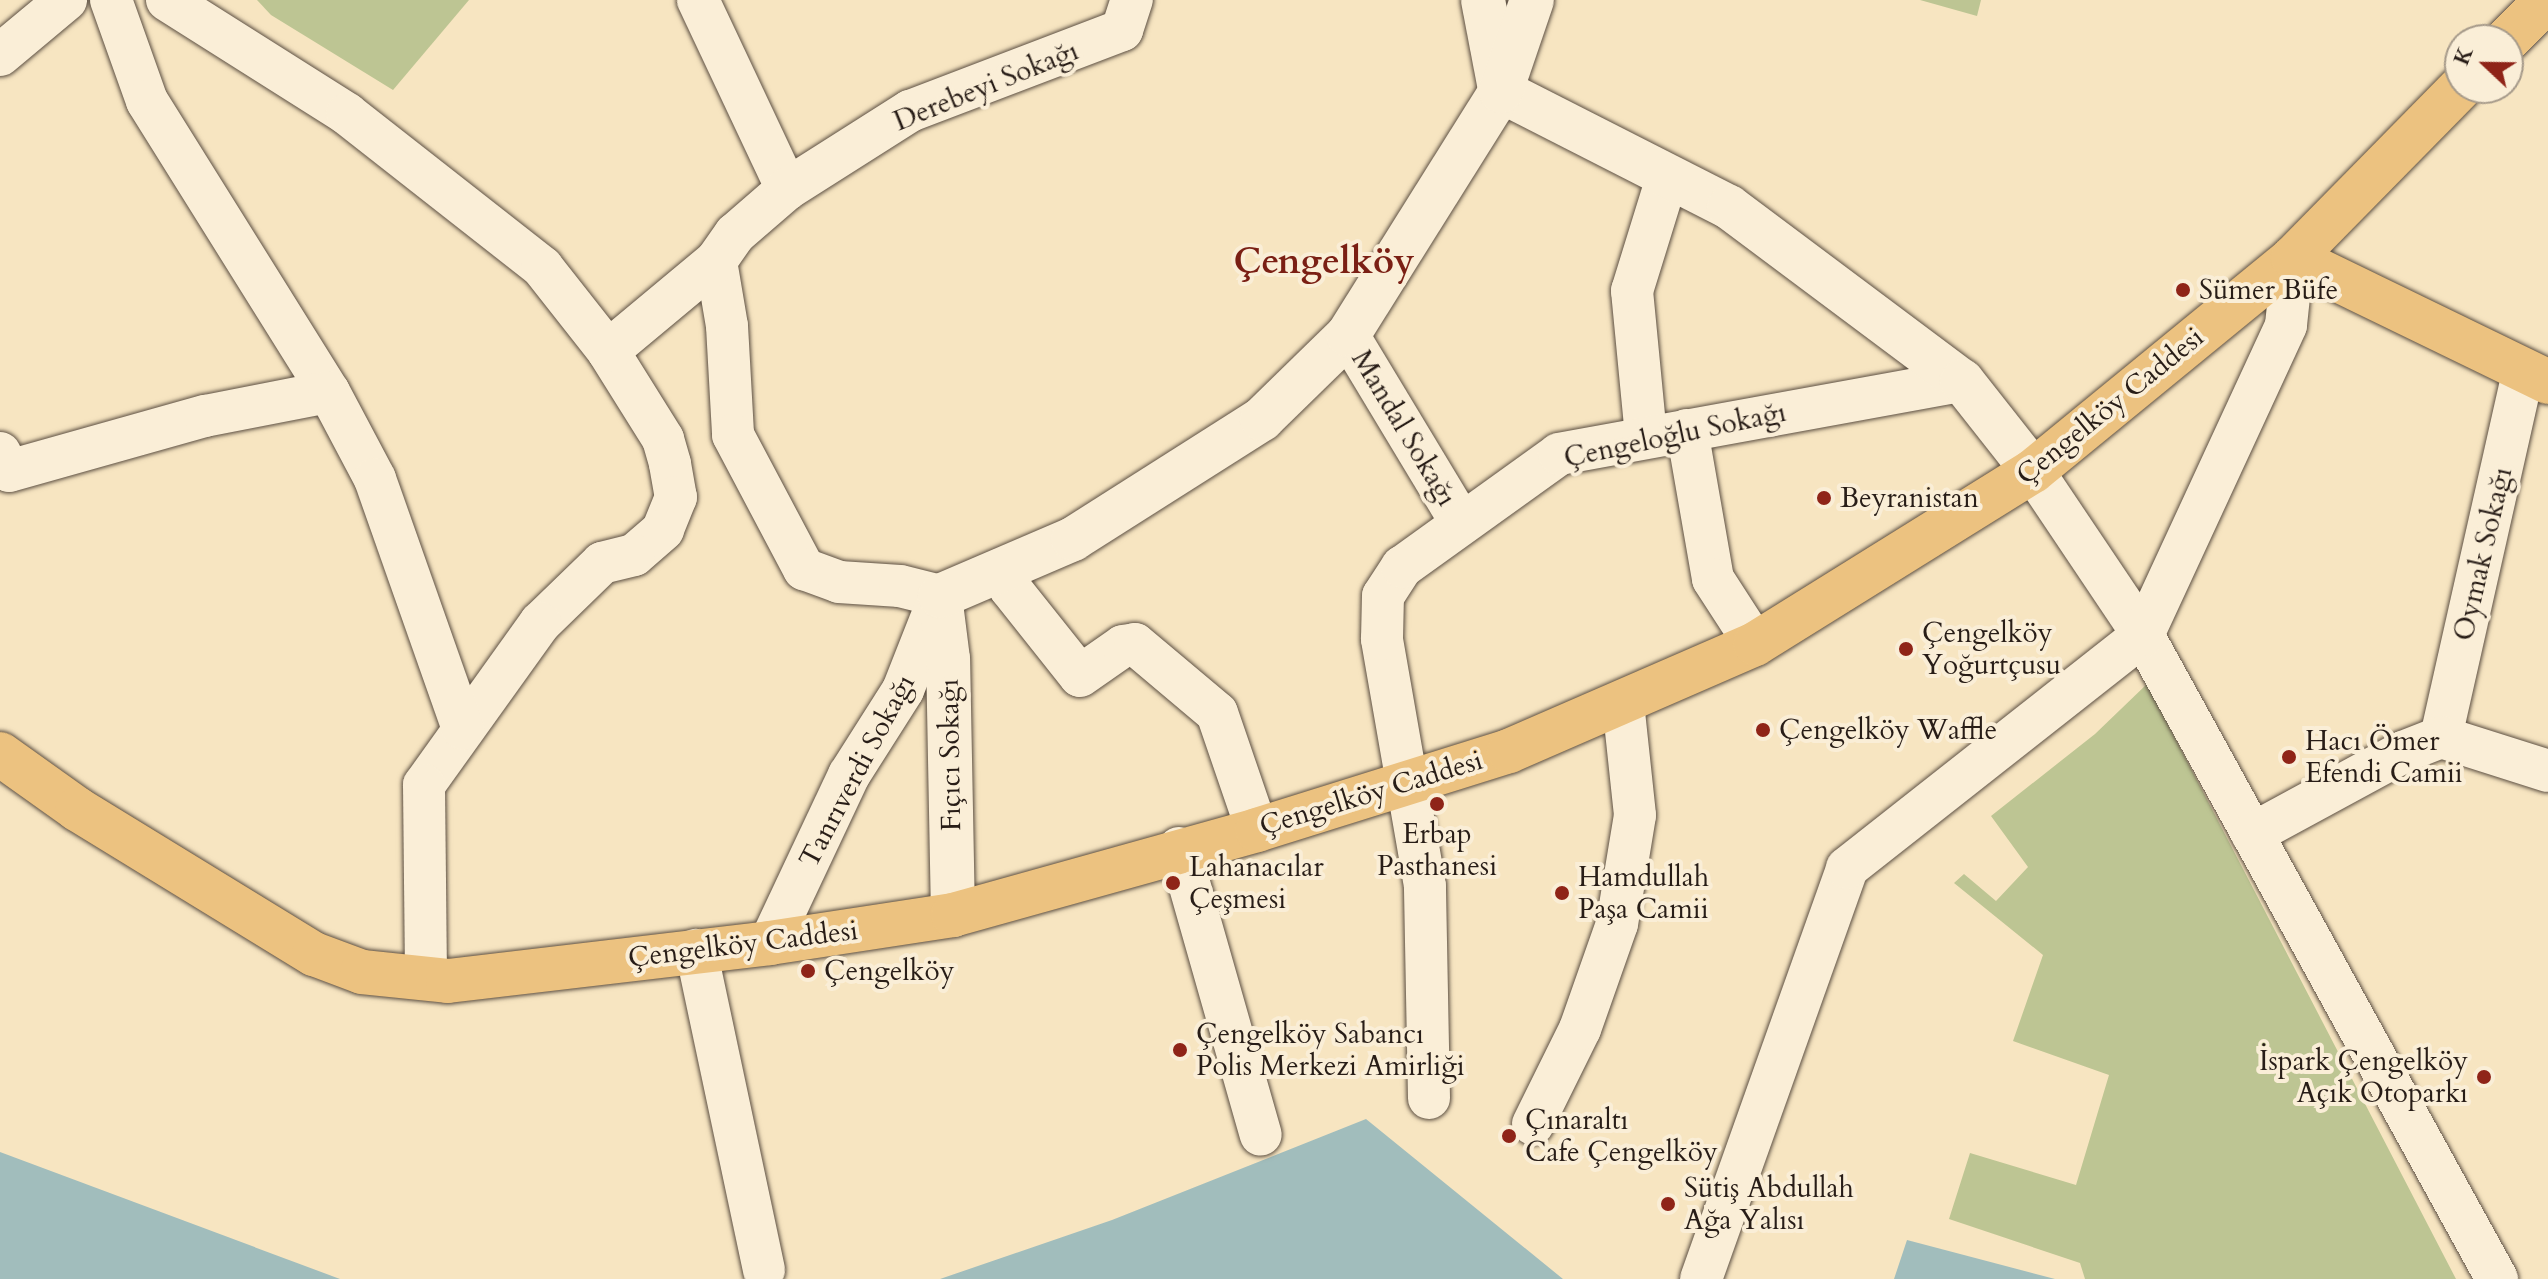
<!DOCTYPE html>
<html>
<head>
<meta charset="utf-8">
<style>
  body { margin:0 }
  #map { position:relative; width:2548px; height:1279px; overflow:hidden; background:#f7e5c1; font-family:Cardo,serif }
  div>[style] { position:absolute }
  .green>* { inset:0; background:#bdc593 }
  .water>* { inset:0; background:#a1bdbc }
  .roads { filter:drop-shadow(0 0 2px #5c4f42) drop-shadow(0 0 2px #5c4f42) }
  .street>* { height:42px; margin:-21px; padding:0 21px; transform-origin:21px; border-radius:21px; background:#faeed7 }
  .secondary>* { height:44px; margin:-22px; padding:0 22px; transform-origin:22px; border-radius:22px; background:#faeed7 }
  .primary>* { height:44px; margin:-22px; padding:0 22px; transform-origin:22px; border-radius:22px; background:#ecc280 }
  .dots>* { width:22px; height:22px; translate:-50% -50%; box-sizing:border-box; border:4px solid #faeed7; border-radius:50% }
  span { translate:-50% -50%; white-space:nowrap; text-align:center; line-height:1.15; -webkit-text-stroke:8px #faeed7; paint-order:stroke }
  .street-label { font-size:28px; color:#281d17 }
  .poi-label { font-size:28px; color:#281d17 }
  .left { translate:0 -50%; text-align:left }
  .right { translate:-100% -50%; text-align:right }
  .district-label { font-size:36px; color:#7a1f14; font-weight:700 }
  .north { position:absolute; left:2444px; top:24px; width:80px; height:80px; box-sizing:border-box; background:#faeed7; border:2px solid #a69a8a; border-radius:50%; rotate:292deg; font-size:22px; font-weight:700; line-height:32px; text-align:center; color:#281d17 }
  .north::after { content:''; display:block; margin:auto; width:28px; height:36px; background:#8f2418; clip-path:polygon(50% 0,100% 100%,50% 72%,0 100%) }
</style>
</head>
<body>
<div id="map">
  <div class="green">
    <i style="clip-path:polygon(257px 0,469px 0,393px 90px,271px 15px)"></i>
    <i style="clip-path:polygon(1920px 0,1981px 0,1977px 16px)"></i>
    <i style="clip-path:polygon(2147px 684px,2456px 1279px,2085px 1279px,2080px 1263px,1949px 1219px,1970px 1153px,2076px 1185px,2109px 1075px,2013px 1041px,2043px 955px,1954px 883px,1964px 874px,1996px 901px,2028px 867px,1991px 816px,2095px 734px)"></i>
  </div>
  <div class="water">
    <i style="clip-path:polygon(1366px 1119px,1563px 1279px,940px 1279px,1112px 1220px)"></i>
    <i style="clip-path:polygon(0 1152px,340px 1279px,0 1279px)"></i>
    <i style="clip-path:polygon(1907px 1240px,2055px 1279px,1894px 1279px)"></i>
  </div>
  <div class="roads">
    <div class="street">
      <i style="left:111px;top:0;width:107px;rotate:70.4deg"></i>
      <i style="left:147px;top:101px;width:343px;rotate:58deg"></i>
      <i style="left:167px;top:0;width:213px;rotate:32.3deg"></i>
      <i style="left:347px;top:114px;width:248px;rotate:38.1deg"></i>
      <i style="left:542px;top:267px;width:107px;rotate:51.8deg"></i>
      <i style="left:608px;top:351px;width:104px;rotate:58deg"></i>
      <i style="left:663px;top:439px;width:26px;rotate:74deg"></i>
      <i style="left:670px;top:464px;width:34px;rotate:80deg"></i>
      <i style="left:676px;top:497px;width:35px;rotate:112deg"></i>
      <i style="left:663px;top:530px;width:38px;rotate:139deg"></i>
      <i style="left:634px;top:555px;width:33px;rotate:166deg"></i>
      <i style="left:602px;top:563px;width:86px;rotate:135.9deg"></i>
      <i style="left:540px;top:623px;width:199px;rotate:125.6deg"></i>
      <i style="left:424px;top:785px;width:193px;rotate:89.4deg"></i>
      <i style="left:698px;top:0;width:209px;rotate:64.8deg"></i>
      <i style="left:0;top:55px;width:86px;rotate:-39.8deg"></i>
      <i style="left:716px;top:261px;width:66px;rotate:80.4deg"></i>
      <i style="left:727px;top:326px;width:109px;rotate:86.8deg"></i>
      <i style="left:733px;top:435px;width:152px;rotate:62.1deg"></i>
      <i style="left:804px;top:569px;width:37px;rotate:20deg"></i>
      <i style="left:839px;top:582px;width:61px;rotate:3.8deg"></i>
      <i style="left:900px;top:586px;width:41px;rotate:14deg"></i>
      <i style="left:940px;top:596px;width:101px;rotate:111.5deg"></i>
      <i style="left:903px;top:690px;width:101px;rotate:122.4deg"></i>
      <i style="left:849px;top:775px;width:186px;rotate:115.2deg"></i>
      <i style="left:1348px;top:335px;width:217px;rotate:58.9deg"></i>
      <i style="left:608px;top:351px;width:141px;rotate:-39.8deg"></i>
      <i style="left:716px;top:261px;width:33px;rotate:-55deg"></i>
      <i style="left:735px;top:234px;width:69px;rotate:-40.9deg"></i>
      <i style="left:787px;top:189px;width:146px;rotate:-32.4deg"></i>
      <i style="left:910px;top:111px;width:227px;rotate:-20.9deg"></i>
      <i style="left:1122px;top:30px;width:32px;rotate:-72deg"></i>
      <i style="left:1687px;top:430px;width:151px;rotate:80.1deg"></i>
      <i style="left:1713px;top:579px;width:77px;rotate:57.1deg"></i>
      <i style="left:1646px;top:436px;width:146px;rotate:-95.5deg"></i>
      <i style="left:1632px;top:291px;width:118px;rotate:-72.8deg"></i>
      <i style="left:0;top:453px;width:20px;rotate:63deg"></i>
      <i style="left:9px;top:471px;width:204px;rotate:-15.7deg"></i>
      <i style="left:205px;top:416px;width:126px;rotate:-11deg"></i>
      <i style="left:329px;top:392px;width:98px;rotate:62.1deg"></i>
      <i style="left:375px;top:479px;width:265px;rotate:70.6deg"></i>
      <i style="left:2033px;top:471px;width:197px;rotate:56.1deg"></i>
      <i style="left:2143px;top:635px;width:735px;rotate:61.2deg"></i>
      <i style="left:1002px;top:569px;width:21px;rotate:67deg"></i>
      <i style="left:1010px;top:588px;width:112px;rotate:51.5deg"></i>
      <i style="left:1080px;top:676px;width:52px;rotate:-34.9deg"></i>
      <i style="left:1123px;top:646px;width:12px;rotate:-9deg"></i>
      <i style="left:1135px;top:644px;width:107px;rotate:40.1deg"></i>
      <i style="left:1217px;top:713px;width:124px;rotate:71.1deg"></i>
      <i style="left:2441px;top:737px;width:376px;rotate:-77.3deg"></i>
      <i style="left:2252px;top:834px;width:172px;rotate:-28.5deg"></i>
      <i style="left:2403px;top:752px;width:41px;rotate:-21.5deg"></i>
      <i style="left:2441px;top:737px;width:112px;rotate:17.6deg"></i>
      <i style="left:1179px;top:848px;width:298px;rotate:74.1deg"></i>
      <i style="left:696px;top:950px;width:327px;rotate:78deg"></i>
      <i style="left:1429px;top:1098px;width:212px;rotate:-91.1deg"></i>
      <i style="left:1425px;top:886px;width:251px;rotate:-99.9deg"></i>
      <i style="left:1382px;top:639px;width:43px;rotate:-88.7deg"></i>
      <i style="left:1383px;top:596px;width:35px;rotate:-57deg"></i>
      <i style="left:1402px;top:567px;width:193px;rotate:-35.7deg"></i>
      <i style="left:1559px;top:454px;width:410px;rotate:-10.3deg"></i>
      <i style="left:1533px;top:1124px;width:106px;rotate:-63.7deg"></i>
      <i style="left:1580px;top:1029px;width:111px;rotate:-70.6deg"></i>
      <i style="left:1617px;top:924px;width:110px;rotate:-80.6deg"></i>
      <i style="left:1635px;top:815px;width:114px;rotate:-96.1deg"></i>
      <i style="left:1701px;top:1279px;width:436px;rotate:-70.4deg"></i>
      <i style="left:1847px;top:868px;width:377px;rotate:-38.2deg"></i>
      <i style="left:2143px;top:635px;width:341px;rotate:-65.2deg"></i>
      <i style="left:2286px;top:325px;width:67px;rotate:-84deg"></i>
    </div>
    <div class="secondary">
      <i style="left:1483px;top:0;width:91px;rotate:79.2deg"></i>
      <i style="left:1501px;top:91px;width:256px;rotate:27deg"></i>
      <i style="left:1729px;top:207px;width:291px;rotate:36.8deg"></i>
      <i style="left:1962px;top:381px;width:115px;rotate:51.7deg"></i>
      <i style="left:953px;top:915px;width:256px;rotate:-91.1deg"></i>
      <i style="left:948px;top:659px;width:64px;rotate:-97.2deg"></i>
      <i style="left:940px;top:596px;width:145px;rotate:-23.2deg"></i>
      <i style="left:1073px;top:539px;width:224px;rotate:-32.4deg"></i>
      <i style="left:1262px;top:419px;width:120px;rotate:-44.3deg"></i>
      <i style="left:1348px;top:335px;width:288px;rotate:-57.9deg"></i>
      <i style="left:1501px;top:91px;width:96px;rotate:-71.2deg"></i>
    </div>
    <div class="primary">
      <i style="left:2507px;top:40px;width:57px;rotate:-45deg"></i>
      <i style="left:2293px;top:258px;width:284px;rotate:25.9deg"></i>
      <i style="left:0;top:754px;width:95px;rotate:35.5deg"></i>
      <i style="left:77px;top:809px;width:278px;rotate:31.5deg"></i>
      <i style="left:314px;top:954px;width:51px;rotate:20.6deg"></i>
      <i style="left:362px;top:972px;width:86px;rotate:6deg"></i>
      <i style="left:448px;top:981px;width:324px;rotate:-6.7deg"></i>
      <i style="left:770px;top:943px;width:185px;rotate:-8.7deg"></i>
      <i style="left:953px;top:915px;width:316px;rotate:-15.6deg"></i>
      <i style="left:1257px;top:830px;width:264px;rotate:-17.4deg"></i>
      <i style="left:1509px;top:751px;width:268px;rotate:-23.5deg"></i>
      <i style="left:1755px;top:644px;width:327px;rotate:-31.9deg"></i>
      <i style="left:2033px;top:471px;width:336px;rotate:-39.3deg"></i>
      <i style="left:2293px;top:258px;width:238px;rotate:-45.5deg"></i>
    </div>
  </div>
  <div class="dots">
    <i style="left:2183px;top:290px;background:#8f2418"></i>
    <i style="left:1824px;top:498px;background:#8f2418"></i>
    <i style="left:1906px;top:649px;background:#8f2418"></i>
    <i style="left:1763px;top:730px;background:#8f2418"></i>
    <i style="left:2289px;top:757px;background:#8f2418"></i>
    <i style="left:1437px;top:804px;background:#8f2418"></i>
    <i style="left:1173px;top:883px;background:#8f2418"></i>
    <i style="left:1562px;top:893px;background:#8f2418"></i>
    <i style="left:808px;top:971px;background:#8f2418"></i>
    <i style="left:1180px;top:1050px;background:#8f2418"></i>
    <i style="left:2484px;top:1077px;background:#8f2418"></i>
    <i style="left:1509px;top:1136px;background:#8f2418"></i>
    <i style="left:1668px;top:1204px;background:#8f2418"></i>
  </div>
  <div class="street-label">
    <span style="left:986px;top:86px;rotate:-22deg">Derebeyi Sokağı</span>
    <span style="left:2110px;top:406px;rotate:-39deg">Çengelköy Caddesi</span>
    <span style="left:1404px;top:428px;rotate:59deg">Mandal Sokağı</span>
    <span style="left:1675px;top:435px;rotate:-12deg">Çengeloğlu Sokağı</span>
    <span style="left:2483px;top:554px;rotate:-77deg">Oymak Sokağı</span>
    <span style="left:950px;top:755px;rotate:-91deg">Fıçıcı Sokağı</span>
    <span style="left:857px;top:771px;rotate:-62deg">Tanrıverdi Sokağı</span>
    <span style="left:1371px;top:793px;rotate:-17deg">Çengelköy Caddesi</span>
    <span style="left:743px;top:944px;rotate:-7deg">Çengelköy Caddesi</span>
  </div>
  <div class="poi-label">
    <span class="left" style="left:2199px;top:290px">Sümer Büfe</span>
    <span class="left" style="left:1840px;top:498px">Beyranistan</span>
    <span class="left" style="left:1922px;top:649px">Çengelköy<br>Yoğurtçusu</span>
    <span class="left" style="left:1779px;top:730px">Çengelköy Waffle</span>
    <span class="left" style="left:2305px;top:757px">Hacı Ömer<br>Efendi Camii</span>
    <span style="left:1437px;top:850px">Erbap<br>Pasthanesi</span>
    <span class="left" style="left:1189px;top:883px">Lahanacılar<br>Çeşmesi</span>
    <span class="left" style="left:1578px;top:893px">Hamdullah<br>Paşa Camii</span>
    <span class="left" style="left:824px;top:971px">Çengelköy</span>
    <span class="left" style="left:1196px;top:1050px">Çengelköy Sabancı<br>Polis Merkezi Amirliği</span>
    <span class="right" style="left:2468px;top:1077px">İspark Çengelköy<br>Açık Otoparkı</span>
    <span class="left" style="left:1525px;top:1136px">Çınaraltı<br>Cafe Çengelköy</span>
    <span class="left" style="left:1684px;top:1204px">Sütiş Abdullah<br>Ağa Yalısı</span>
  </div>
  <div class="district-label">
    <span style="left:1324px;top:262px">Çengelköy</span>
  </div>
  <div class="north">K</div>
</div>
</body>
</html>
